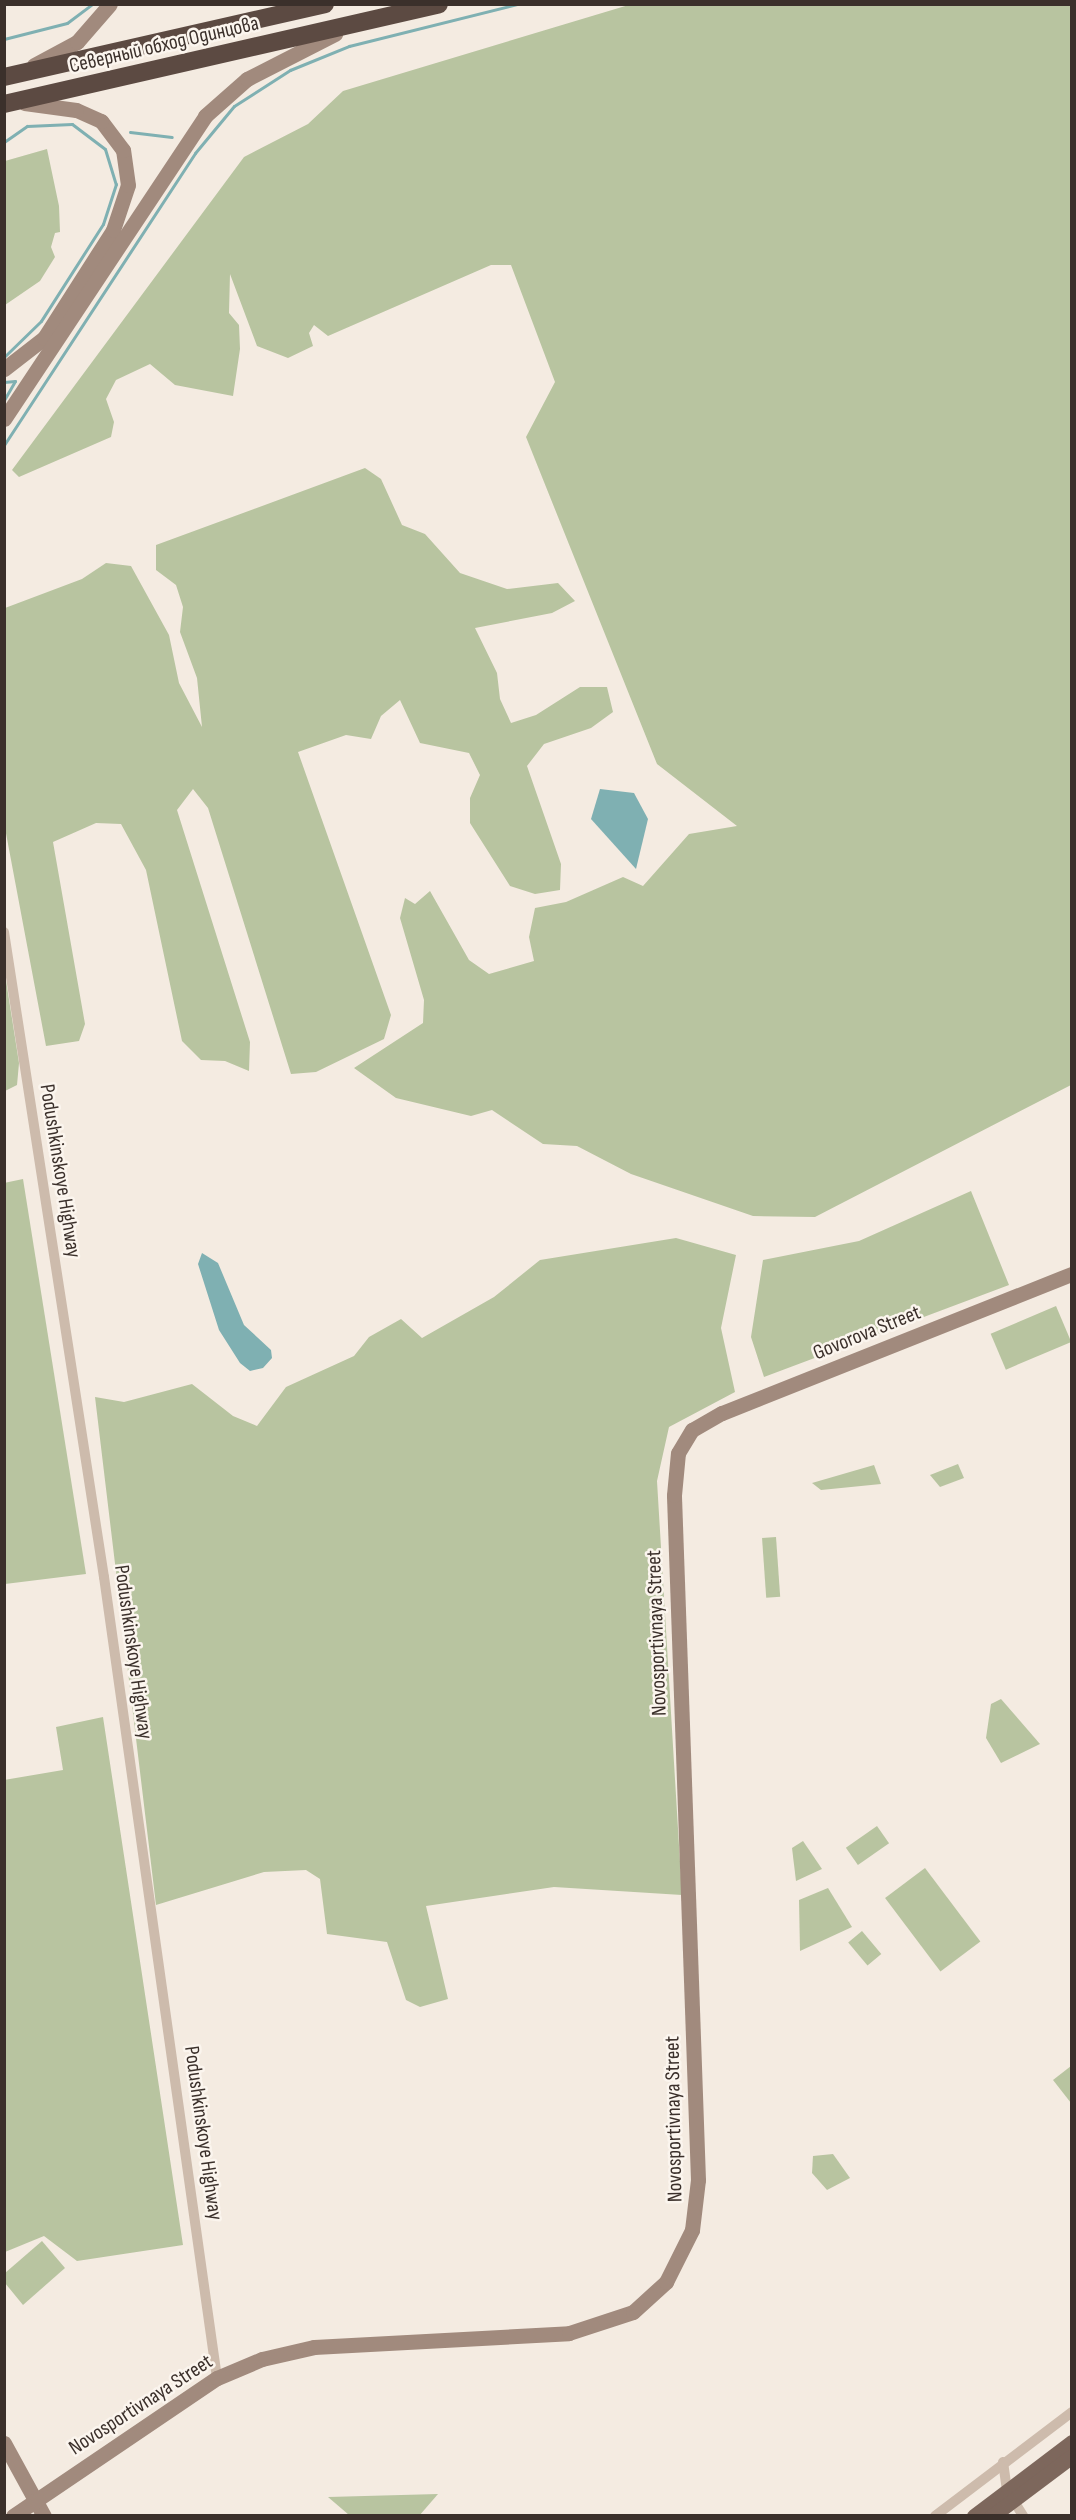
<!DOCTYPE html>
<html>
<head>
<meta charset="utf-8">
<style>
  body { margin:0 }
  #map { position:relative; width:1076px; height:2520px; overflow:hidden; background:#f4ebe1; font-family:"Sofia Sans Condensed",sans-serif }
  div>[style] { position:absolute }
  .green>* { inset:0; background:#b8c4a0; transform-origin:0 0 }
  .water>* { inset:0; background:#7fb0b2 }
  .stream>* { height:3px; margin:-1.5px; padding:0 1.5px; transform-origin:1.5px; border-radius:1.5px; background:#7fb0b2 }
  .street>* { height:10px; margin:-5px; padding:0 5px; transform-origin:5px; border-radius:5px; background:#cdbbac }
  .secondary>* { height:15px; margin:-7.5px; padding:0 7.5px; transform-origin:7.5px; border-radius:7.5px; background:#a18a7d }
  .primary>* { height:15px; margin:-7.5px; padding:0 7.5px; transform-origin:7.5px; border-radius:7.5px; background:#7d675c }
  .highway>* { height:18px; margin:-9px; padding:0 9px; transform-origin:9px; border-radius:9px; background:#5c4a42 }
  span { translate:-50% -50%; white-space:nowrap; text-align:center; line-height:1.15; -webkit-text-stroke:5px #fbf5ee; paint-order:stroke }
  .street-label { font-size:21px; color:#3b302b }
  .frame { position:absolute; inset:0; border:6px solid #3b302b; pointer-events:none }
</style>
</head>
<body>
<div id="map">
  <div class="green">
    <i style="clip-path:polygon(632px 4px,1071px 5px,1071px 1085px,815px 1217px,753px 1216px,631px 1174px,577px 1146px,543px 1144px,492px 1110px,471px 1116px,396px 1098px,354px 1068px,423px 1023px,424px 1000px,400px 918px,405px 898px,415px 904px,430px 891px,469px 960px,489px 974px,534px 961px,529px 937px,535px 908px,566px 902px,623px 877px,643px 886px,689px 834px,737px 826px,657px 764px,526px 437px,555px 382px,511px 265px,491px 265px,328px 336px,314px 325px,309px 333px,313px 346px,288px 358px,257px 346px,230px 274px,229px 313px,239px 325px,240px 349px,233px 396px,175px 385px,150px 364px,116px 380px,106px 399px,114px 422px,111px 437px,19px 477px,12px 470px,244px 157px,308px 124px,343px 91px)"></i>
    <i style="clip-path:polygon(47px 149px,59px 206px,60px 232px,55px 233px,51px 247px,55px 257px,40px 281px,5px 305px,5px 161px)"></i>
    <i style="clip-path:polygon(365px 468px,381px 479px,402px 525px,425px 534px,460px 573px,507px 589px,558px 583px,575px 601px,552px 613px,475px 628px,497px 673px,500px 699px,511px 723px,536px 715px,580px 687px,607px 687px,613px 712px,591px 728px,544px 744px,527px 766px,561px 864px,560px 890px,535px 894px,510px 886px,470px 823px,470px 798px,480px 775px,469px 753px,420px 743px,400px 700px,381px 716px,371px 739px,346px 735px,298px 752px,391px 1015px,384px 1039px,316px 1072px,291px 1074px,208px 808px,193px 789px,177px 810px,250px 1042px,249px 1071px,225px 1061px,201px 1060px,182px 1041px,146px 870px,121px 824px,96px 823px,53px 842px,85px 1024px,79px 1041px,46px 1046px,5px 828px,5px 608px,82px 579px,106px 563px,131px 566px,169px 635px,179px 683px,202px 727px,197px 678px,180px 632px,183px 607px,176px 585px,156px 570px,156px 545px)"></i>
    <i style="clip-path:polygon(5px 974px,19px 1063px,17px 1085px,5px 1091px)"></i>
    <i style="clip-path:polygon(23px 1179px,86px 1574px,5px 1584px,4px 1183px)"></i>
    <i style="clip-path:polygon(971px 1191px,1009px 1285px,764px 1377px,751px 1337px,763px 1260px,859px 1241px)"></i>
    <i style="clip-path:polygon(676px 1238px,736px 1255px,721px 1328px,735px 1392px,669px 1427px,657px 1481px,682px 1895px,554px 1887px,426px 1906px,448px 1999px,420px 2007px,406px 2000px,387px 1942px,327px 1934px,320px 1879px,306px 1870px,264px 1872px,156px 1905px,95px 1397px,124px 1402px,192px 1384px,233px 1416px,257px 1426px,286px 1387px,354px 1356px,369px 1337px,401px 1319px,422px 1338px,494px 1297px,540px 1260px)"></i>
    <i style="left:1056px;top:1306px;width:39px;height:71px;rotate:67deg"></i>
    <i style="clip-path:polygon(958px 1464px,964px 1478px,940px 1487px,930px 1475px)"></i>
    <i style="clip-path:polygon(874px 1465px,881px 1484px,821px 1490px,812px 1483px)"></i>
    <i style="left:776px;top:1537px;width:60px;height:14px;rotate:86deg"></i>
    <i style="clip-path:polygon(1001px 1699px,1040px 1744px,1001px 1763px,986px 1738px,991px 1704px)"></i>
    <i style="clip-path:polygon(103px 1717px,183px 2245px,77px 2261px,44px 2236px,5px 2252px,4px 1780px,63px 1770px,56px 1727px)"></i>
    <i style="left:877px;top:1826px;width:21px;height:38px;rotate:55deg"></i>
    <i style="clip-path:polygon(803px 1841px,822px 1869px,796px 1881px,792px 1848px)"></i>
    <i style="left:925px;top:1868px;width:92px;height:50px;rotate:53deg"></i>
    <i style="clip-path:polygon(828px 1888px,852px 1927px,800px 1951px,799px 1900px)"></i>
    <i style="left:862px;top:1931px;width:30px;height:18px;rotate:50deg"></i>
    <i style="clip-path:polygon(1071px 2066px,1071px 2103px,1053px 2080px)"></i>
    <i style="clip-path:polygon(833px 2154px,850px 2178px,827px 2190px,812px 2173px,813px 2156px)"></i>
    <i style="clip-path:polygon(42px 2241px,65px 2268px,23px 2305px,5px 2283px,5px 2273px)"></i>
    <i style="clip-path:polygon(438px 2494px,419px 2516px,349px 2515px,328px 2497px)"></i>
  </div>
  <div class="water">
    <i style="clip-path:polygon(600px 789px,634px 793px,648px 819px,636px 869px,591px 819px)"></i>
    <i style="clip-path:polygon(202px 1253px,218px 1263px,244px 1325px,271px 1350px,272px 1358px,263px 1368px,250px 1371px,240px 1363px,219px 1330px,198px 1264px)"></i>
  </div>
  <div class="stream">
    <i style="left:4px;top:39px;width:65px;rotate:-14.3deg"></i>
    <i style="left:67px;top:23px;width:31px;rotate:-37deg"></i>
    <i style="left:130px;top:132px;width:42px;rotate:6.8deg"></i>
    <i style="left:4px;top:142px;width:28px;rotate:-35deg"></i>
    <i style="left:27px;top:126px;width:45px;rotate:-2.5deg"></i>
    <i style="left:72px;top:124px;width:41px;rotate:37.1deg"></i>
    <i style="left:105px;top:149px;width:37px;rotate:73deg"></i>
    <i style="left:116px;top:184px;width:42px;rotate:108deg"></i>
    <i style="left:103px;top:224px;width:115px;rotate:122.6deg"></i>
    <i style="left:41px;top:321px;width:52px;rotate:135.8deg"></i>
    <i style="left:4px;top:382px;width:11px;rotate:-5deg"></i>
    <i style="left:15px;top:381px;width:22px;rotate:120deg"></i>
    <i style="left:4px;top:445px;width:349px;rotate:-56.8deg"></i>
    <i style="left:195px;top:153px;width:61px;rotate:-50.3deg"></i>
    <i style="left:234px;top:106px;width:67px;rotate:-32.7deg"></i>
    <i style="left:290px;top:70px;width:64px;rotate:-22.1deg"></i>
    <i style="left:349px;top:46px;width:173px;rotate:-14deg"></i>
  </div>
  <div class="street">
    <i style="left:4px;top:932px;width:653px;rotate:81.19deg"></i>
    <i style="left:104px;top:1577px;width:809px;rotate:81.97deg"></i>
    <i style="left:1003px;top:2462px;width:28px;rotate:82deg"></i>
    <i style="left:1007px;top:2490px;width:31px;rotate:58deg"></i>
    <i style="left:935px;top:2516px;width:172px;rotate:-37.2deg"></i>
  </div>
  <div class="secondary">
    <i style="left:34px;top:65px;width:49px;rotate:-28.1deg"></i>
    <i style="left:77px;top:42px;width:50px;rotate:-49deg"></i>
    <i style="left:4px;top:369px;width:51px;rotate:-37.8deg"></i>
    <i style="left:44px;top:338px;width:128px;rotate:-57.4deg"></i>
    <i style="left:113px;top:230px;width:47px;rotate:-71.6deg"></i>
    <i style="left:128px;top:185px;width:35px;rotate:-98deg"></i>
    <i style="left:123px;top:150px;width:36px;rotate:-127deg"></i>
    <i style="left:101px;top:121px;width:27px;rotate:-156deg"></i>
    <i style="left:76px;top:110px;width:52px;rotate:-172.3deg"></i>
    <i style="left:4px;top:419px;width:364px;rotate:-56.4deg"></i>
    <i style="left:205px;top:116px;width:56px;rotate:-41.4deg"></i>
    <i style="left:247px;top:79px;width:99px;rotate:-27.1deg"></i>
    <i style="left:4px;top:2443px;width:83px;rotate:61.3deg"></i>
    <i style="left:13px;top:2516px;width:246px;rotate:-34.1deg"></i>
    <i style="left:217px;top:2378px;width:49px;rotate:-22.9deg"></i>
    <i style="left:262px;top:2359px;width:53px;rotate:-13deg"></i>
    <i style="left:314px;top:2347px;width:255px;rotate:-3.1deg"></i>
    <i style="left:569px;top:2333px;width:67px;rotate:-18.2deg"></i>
    <i style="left:633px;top:2312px;width:45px;rotate:-42.3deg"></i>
    <i style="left:666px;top:2282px;width:58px;rotate:-63.4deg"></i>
    <i style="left:692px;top:2230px;width:50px;rotate:-83.2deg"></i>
    <i style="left:698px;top:2180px;width:685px;rotate:-92.01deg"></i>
    <i style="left:674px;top:1495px;width:42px;rotate:-84.6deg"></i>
    <i style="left:678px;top:1453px;width:27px;rotate:-59deg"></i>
    <i style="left:692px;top:1430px;width:34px;rotate:-30deg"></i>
    <i style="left:722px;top:1413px;width:377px;rotate:-21.7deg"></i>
  </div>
  <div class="primary">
    <i style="left:974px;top:2516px;width:123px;rotate:-37.1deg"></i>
    <i style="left:992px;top:2516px;width:100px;rotate:-36.9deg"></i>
  </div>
  <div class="highway">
    <i style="left:4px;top:77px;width:329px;rotate:-12.8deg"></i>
    <i style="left:4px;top:104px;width:446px;rotate:-12.9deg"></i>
  </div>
  <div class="street-label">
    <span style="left:164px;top:45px;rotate:-13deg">Северный обход Одинцова</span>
    <span style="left:60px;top:1171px;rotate:81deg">Podushkinskoye Highway</span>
    <span style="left:867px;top:1333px;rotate:-22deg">Govorova Street</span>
    <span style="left:657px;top:1633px;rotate:-92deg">Novosportivnaya Street</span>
    <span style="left:133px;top:1652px;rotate:82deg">Podushkinskoye Highway</span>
    <span style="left:674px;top:2119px;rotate:-91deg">Novosportivnaya Street</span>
    <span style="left:203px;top:2133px;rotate:82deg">Podushkinskoye Highway</span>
    <span style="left:141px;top:2405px;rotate:-33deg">Novosportivnaya Street</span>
  </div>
  <div class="frame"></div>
</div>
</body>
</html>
